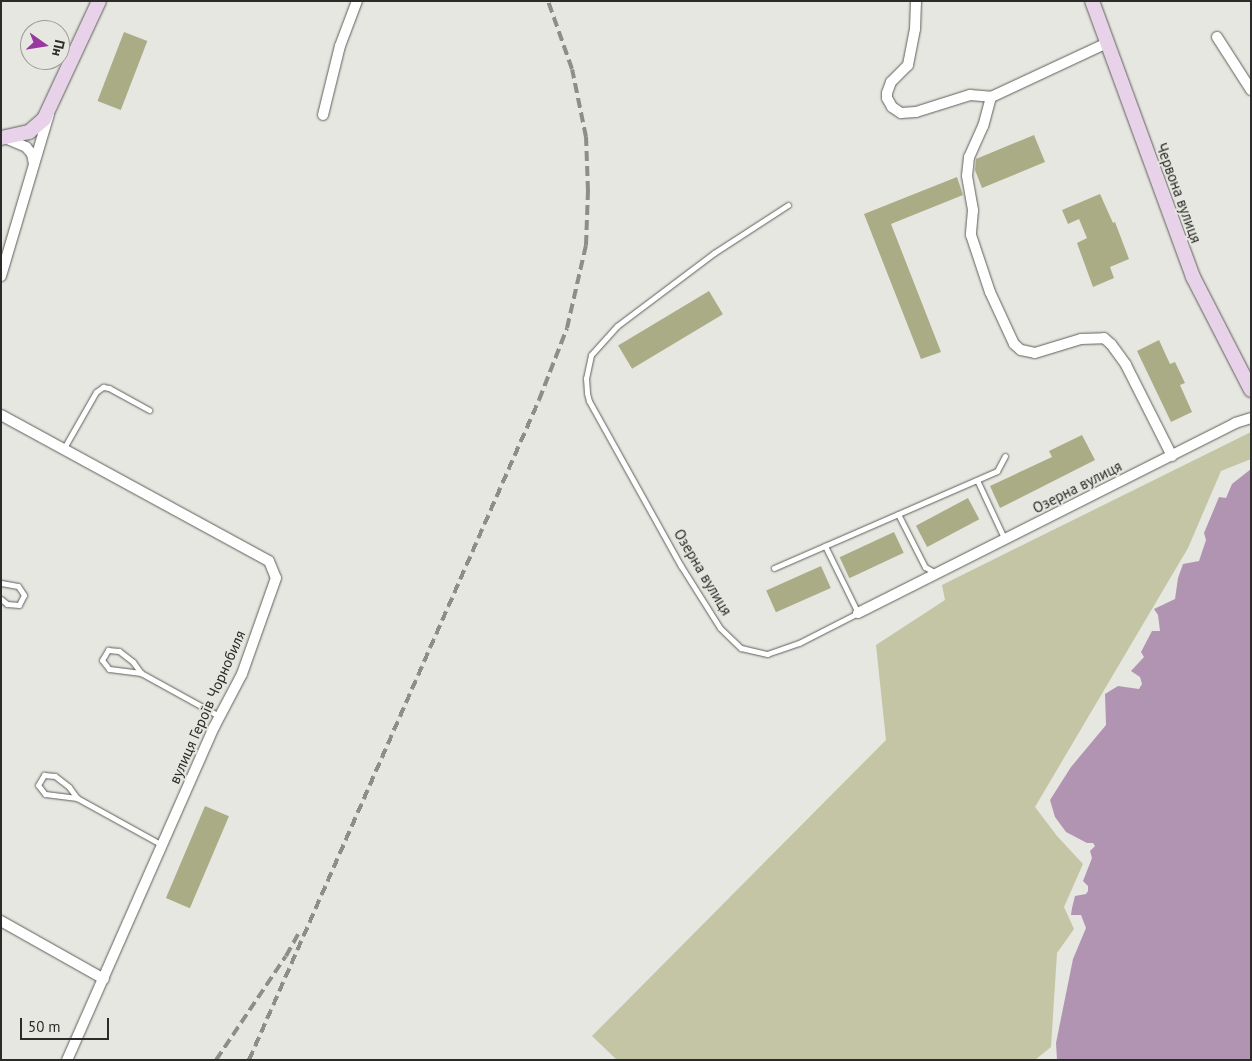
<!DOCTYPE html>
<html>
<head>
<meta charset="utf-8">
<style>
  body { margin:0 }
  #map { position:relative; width:1252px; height:1061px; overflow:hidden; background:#e6e7e0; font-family:"PT Sans",sans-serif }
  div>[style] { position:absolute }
  .green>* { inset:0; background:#c3c5a4 }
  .water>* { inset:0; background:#b194b2 }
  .building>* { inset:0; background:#aaac85; transform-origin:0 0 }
  .roads { filter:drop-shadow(0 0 1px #5e5f59) drop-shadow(0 0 1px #5e5f59) }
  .lane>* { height:5px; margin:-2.5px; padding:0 2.5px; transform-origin:2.5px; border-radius:2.5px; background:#fff }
  .street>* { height:10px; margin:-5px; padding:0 5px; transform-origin:5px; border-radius:5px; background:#fff }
  .secondary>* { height:14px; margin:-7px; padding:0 7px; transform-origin:7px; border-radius:7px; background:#e8d2e9 }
  .rail>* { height:4px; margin-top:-2px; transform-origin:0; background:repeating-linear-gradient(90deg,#8d8e89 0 10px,transparent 0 15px) }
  span { translate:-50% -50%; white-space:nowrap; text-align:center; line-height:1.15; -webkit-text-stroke:4px #e6e7e0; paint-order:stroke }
  .street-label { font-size:15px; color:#2b2b29 }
  .frame { position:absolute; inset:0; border:2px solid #2b2b29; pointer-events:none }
  .north { position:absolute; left:20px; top:20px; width:50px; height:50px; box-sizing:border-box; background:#e6e7e0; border:1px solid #9b9c97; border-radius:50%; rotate:103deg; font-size:14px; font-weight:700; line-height:20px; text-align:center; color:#2b2b29 }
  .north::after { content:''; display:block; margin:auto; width:18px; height:22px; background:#9938a0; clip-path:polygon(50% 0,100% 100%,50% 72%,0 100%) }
  .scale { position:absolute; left:20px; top:1018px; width:89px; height:22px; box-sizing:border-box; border:2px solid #2b2b29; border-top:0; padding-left:6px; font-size:15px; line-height:18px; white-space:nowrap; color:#2b2b29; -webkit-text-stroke:4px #e6e7e0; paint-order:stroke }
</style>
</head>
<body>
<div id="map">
  <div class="green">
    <i style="clip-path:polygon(1251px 432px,1251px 459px,1221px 471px,1188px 548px,1035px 807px,1057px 836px,1083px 864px,1064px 907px,1074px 929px,1057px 953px,1051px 1047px,1035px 1060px,617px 1060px,592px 1036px,886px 740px,876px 645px,945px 600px,942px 585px)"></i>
  </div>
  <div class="water">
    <i style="clip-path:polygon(1251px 469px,1251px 1060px,1057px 1060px,1056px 1043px,1073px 959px,1086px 928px,1081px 915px,1071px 915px,1072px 908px,1075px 896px,1086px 894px,1088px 891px,1088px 886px,1083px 881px,1092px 858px,1090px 851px,1095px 846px,1093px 843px,1087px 843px,1066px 832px,1055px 817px,1050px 800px,1071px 767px,1106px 725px,1105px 694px,1118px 686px,1139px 689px,1142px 684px,1140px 677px,1131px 671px,1144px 657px,1141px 652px,1152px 631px,1160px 631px,1158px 615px,1154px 609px,1175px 599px,1178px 578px,1183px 564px,1199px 561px,1206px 540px,1204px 533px,1219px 497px,1226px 498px,1232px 484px)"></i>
  </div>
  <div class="building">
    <i style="left:124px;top:32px;width:25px;height:74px;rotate:21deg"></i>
    <i style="clip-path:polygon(1034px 135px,1045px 162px,982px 188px,975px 170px,976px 159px)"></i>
    <i style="clip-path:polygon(957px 177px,963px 195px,891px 224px,941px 352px,921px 359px,864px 214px)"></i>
    <i style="clip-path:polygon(1100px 194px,1113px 223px,1115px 222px,1129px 259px,1110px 267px,1114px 278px,1093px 287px,1077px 243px,1087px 238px,1079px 219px,1068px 224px,1062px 210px)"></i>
    <i style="left:709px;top:291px;width:27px;height:106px;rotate:59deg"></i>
    <i style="clip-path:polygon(1159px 340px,1170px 364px,1175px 362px,1185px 383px,1180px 385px,1192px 412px,1171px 422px,1137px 351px)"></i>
    <i style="clip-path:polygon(1082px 435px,1095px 460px,1000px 508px,990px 486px,1052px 457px,1049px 451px)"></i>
    <i style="left:968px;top:498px;width:24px;height:59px;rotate:62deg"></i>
    <i style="left:894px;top:532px;width:23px;height:60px;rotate:65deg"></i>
    <i style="left:821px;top:566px;width:24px;height:60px;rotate:66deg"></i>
    <i style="left:205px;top:806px;width:26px;height:100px;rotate:23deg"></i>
  </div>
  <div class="roads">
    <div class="lane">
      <i style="left:788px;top:205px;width:88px;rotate:147deg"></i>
      <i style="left:714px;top:253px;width:121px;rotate:143deg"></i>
      <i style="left:617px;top:326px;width:39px;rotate:132deg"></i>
      <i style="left:591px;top:355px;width:24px;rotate:102deg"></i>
      <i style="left:586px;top:378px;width:15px;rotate:86deg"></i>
      <i style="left:587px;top:393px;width:8px;rotate:76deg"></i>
      <i style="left:589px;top:401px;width:189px;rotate:60.9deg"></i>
      <i style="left:681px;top:566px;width:73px;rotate:57.8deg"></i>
      <i style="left:720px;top:628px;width:29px;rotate:44deg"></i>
      <i style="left:741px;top:648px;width:27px;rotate:13deg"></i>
      <i style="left:767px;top:654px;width:34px;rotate:-19deg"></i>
      <i style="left:799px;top:643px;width:66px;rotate:-27deg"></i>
      <i style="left:858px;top:613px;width:75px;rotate:-116.2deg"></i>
      <i style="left:64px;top:448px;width:64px;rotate:-60.3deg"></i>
      <i style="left:96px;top:392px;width:9px;rotate:-36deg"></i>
      <i style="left:103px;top:387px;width:6px;rotate:9deg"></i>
      <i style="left:109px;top:388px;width:46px;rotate:28.8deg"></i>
      <i style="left:977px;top:480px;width:66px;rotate:65deg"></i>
      <i style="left:898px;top:514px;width:59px;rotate:63deg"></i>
      <i style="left:925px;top:567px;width:13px;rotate:29deg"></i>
      <i style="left:774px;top:568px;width:243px;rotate:-23.5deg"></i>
      <i style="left:997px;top:471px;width:17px;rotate:-62deg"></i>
      <i style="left:1px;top:583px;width:17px;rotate:10deg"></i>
      <i style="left:18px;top:586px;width:11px;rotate:56deg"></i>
      <i style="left:24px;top:595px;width:11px;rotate:117deg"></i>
      <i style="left:19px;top:605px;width:12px;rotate:-175deg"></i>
      <i style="left:7px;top:604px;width:8px;rotate:-140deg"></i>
      <i style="left:141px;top:673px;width:32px;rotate:-173deg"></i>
      <i style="left:109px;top:669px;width:11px;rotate:-128deg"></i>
      <i style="left:102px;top:660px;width:12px;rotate:-59deg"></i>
      <i style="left:108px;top:650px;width:11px;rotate:5deg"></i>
      <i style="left:119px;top:651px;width:18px;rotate:38deg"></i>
      <i style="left:133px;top:662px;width:14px;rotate:54deg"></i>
      <i style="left:141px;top:673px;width:89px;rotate:28.9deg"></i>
      <i style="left:77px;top:798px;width:32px;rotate:-173deg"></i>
      <i style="left:45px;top:794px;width:11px;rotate:-128deg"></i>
      <i style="left:38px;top:785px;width:12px;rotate:-59deg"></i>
      <i style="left:44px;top:775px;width:11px;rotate:5deg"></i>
      <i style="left:55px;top:776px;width:18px;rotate:38deg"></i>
      <i style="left:69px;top:787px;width:14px;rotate:54deg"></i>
      <i style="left:77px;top:798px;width:97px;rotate:28.9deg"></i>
    </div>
    <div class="street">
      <i style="left:916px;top:1px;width:28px;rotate:92deg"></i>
      <i style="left:915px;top:29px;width:37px;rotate:101deg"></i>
      <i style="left:908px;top:65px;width:24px;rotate:135deg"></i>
      <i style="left:891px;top:82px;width:12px;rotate:110deg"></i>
      <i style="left:887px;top:93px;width:5px;rotate:90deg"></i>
      <i style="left:887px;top:98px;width:10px;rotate:61deg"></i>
      <i style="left:892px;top:107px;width:11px;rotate:34deg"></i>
      <i style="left:901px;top:113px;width:15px;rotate:-4deg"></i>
      <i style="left:916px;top:112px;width:57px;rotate:-17.5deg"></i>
      <i style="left:970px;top:95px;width:21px;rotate:5deg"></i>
      <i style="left:1217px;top:37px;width:63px;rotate:57.3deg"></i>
      <i style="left:1107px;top:43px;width:128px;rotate:155deg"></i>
      <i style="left:991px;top:97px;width:30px;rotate:105deg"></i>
      <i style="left:983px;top:126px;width:34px;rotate:114deg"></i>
      <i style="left:969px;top:157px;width:19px;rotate:96deg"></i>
      <i style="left:967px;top:176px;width:35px;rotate:80deg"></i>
      <i style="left:973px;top:210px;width:25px;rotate:95deg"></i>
      <i style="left:971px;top:235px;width:60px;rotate:71.6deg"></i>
      <i style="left:990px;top:292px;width:57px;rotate:65.2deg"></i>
      <i style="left:1014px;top:344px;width:9px;rotate:41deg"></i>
      <i style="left:1021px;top:350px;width:14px;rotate:12deg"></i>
      <i style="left:1035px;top:353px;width:48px;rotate:-16.9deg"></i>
      <i style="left:1081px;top:339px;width:23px;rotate:-2deg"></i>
      <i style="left:1104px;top:338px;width:9px;rotate:41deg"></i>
      <i style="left:1111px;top:344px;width:26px;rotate:54deg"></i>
      <i style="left:1126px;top:365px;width:102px;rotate:63.2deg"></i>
      <i style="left:323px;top:115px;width:71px;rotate:-76.2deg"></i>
      <i style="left:340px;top:46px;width:48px;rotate:-69.3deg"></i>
      <i style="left:5px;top:138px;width:23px;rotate:23deg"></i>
      <i style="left:26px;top:147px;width:9px;rotate:49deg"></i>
      <i style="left:32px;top:154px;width:10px;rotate:79deg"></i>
      <i style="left:1px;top:276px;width:169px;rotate:-73.5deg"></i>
      <i style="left:1px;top:415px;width:305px;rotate:28.6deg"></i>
      <i style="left:269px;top:561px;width:18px;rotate:68deg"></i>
      <i style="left:276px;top:578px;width:102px;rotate:109.5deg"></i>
      <i style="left:242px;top:674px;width:60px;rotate:117.8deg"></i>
      <i style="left:214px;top:727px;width:364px;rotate:113.8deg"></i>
      <i style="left:858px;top:613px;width:422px;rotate:-26.7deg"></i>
      <i style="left:1235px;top:423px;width:17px;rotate:-17deg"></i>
      <i style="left:1px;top:921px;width:118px;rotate:29.4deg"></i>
    </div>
    <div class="secondary">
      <i style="left:1092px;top:1px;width:294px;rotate:69.9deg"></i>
      <i style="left:1193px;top:277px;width:127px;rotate:62.8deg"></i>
      <i style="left:1px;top:138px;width:29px;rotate:-12deg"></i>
      <i style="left:29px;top:132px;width:20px;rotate:-41deg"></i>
      <i style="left:44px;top:119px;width:130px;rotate:-65deg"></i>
    </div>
  </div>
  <div class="rail">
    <i style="left:216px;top:1060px;width:125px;rotate:-56.1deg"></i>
    <i style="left:286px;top:956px;width:25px;rotate:-61deg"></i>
    <i style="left:249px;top:1060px;width:721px;rotate:-66.28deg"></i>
    <i style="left:539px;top:400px;width:77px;rotate:-68.7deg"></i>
    <i style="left:567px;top:328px;width:85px;rotate:-77.1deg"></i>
    <i style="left:586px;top:245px;width:54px;rotate:-87.9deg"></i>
    <i style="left:588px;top:191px;width:54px;rotate:-92.1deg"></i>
    <i style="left:586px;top:137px;width:69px;rotate:-101.6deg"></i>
    <i style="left:572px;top:69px;width:72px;rotate:-109.4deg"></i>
  </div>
  <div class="street-label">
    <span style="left:1179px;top:193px;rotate:70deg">Червона вулиця</span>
    <span style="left:1077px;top:487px;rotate:-27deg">Озерна вулиця</span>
    <span style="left:703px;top:572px;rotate:59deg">Озерна вулиця</span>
    <span style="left:207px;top:707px;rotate:-66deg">вулиця Героїв Чорнобиля</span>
  </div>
  <div class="frame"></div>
  <div class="north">Пн</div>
  <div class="scale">50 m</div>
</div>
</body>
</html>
